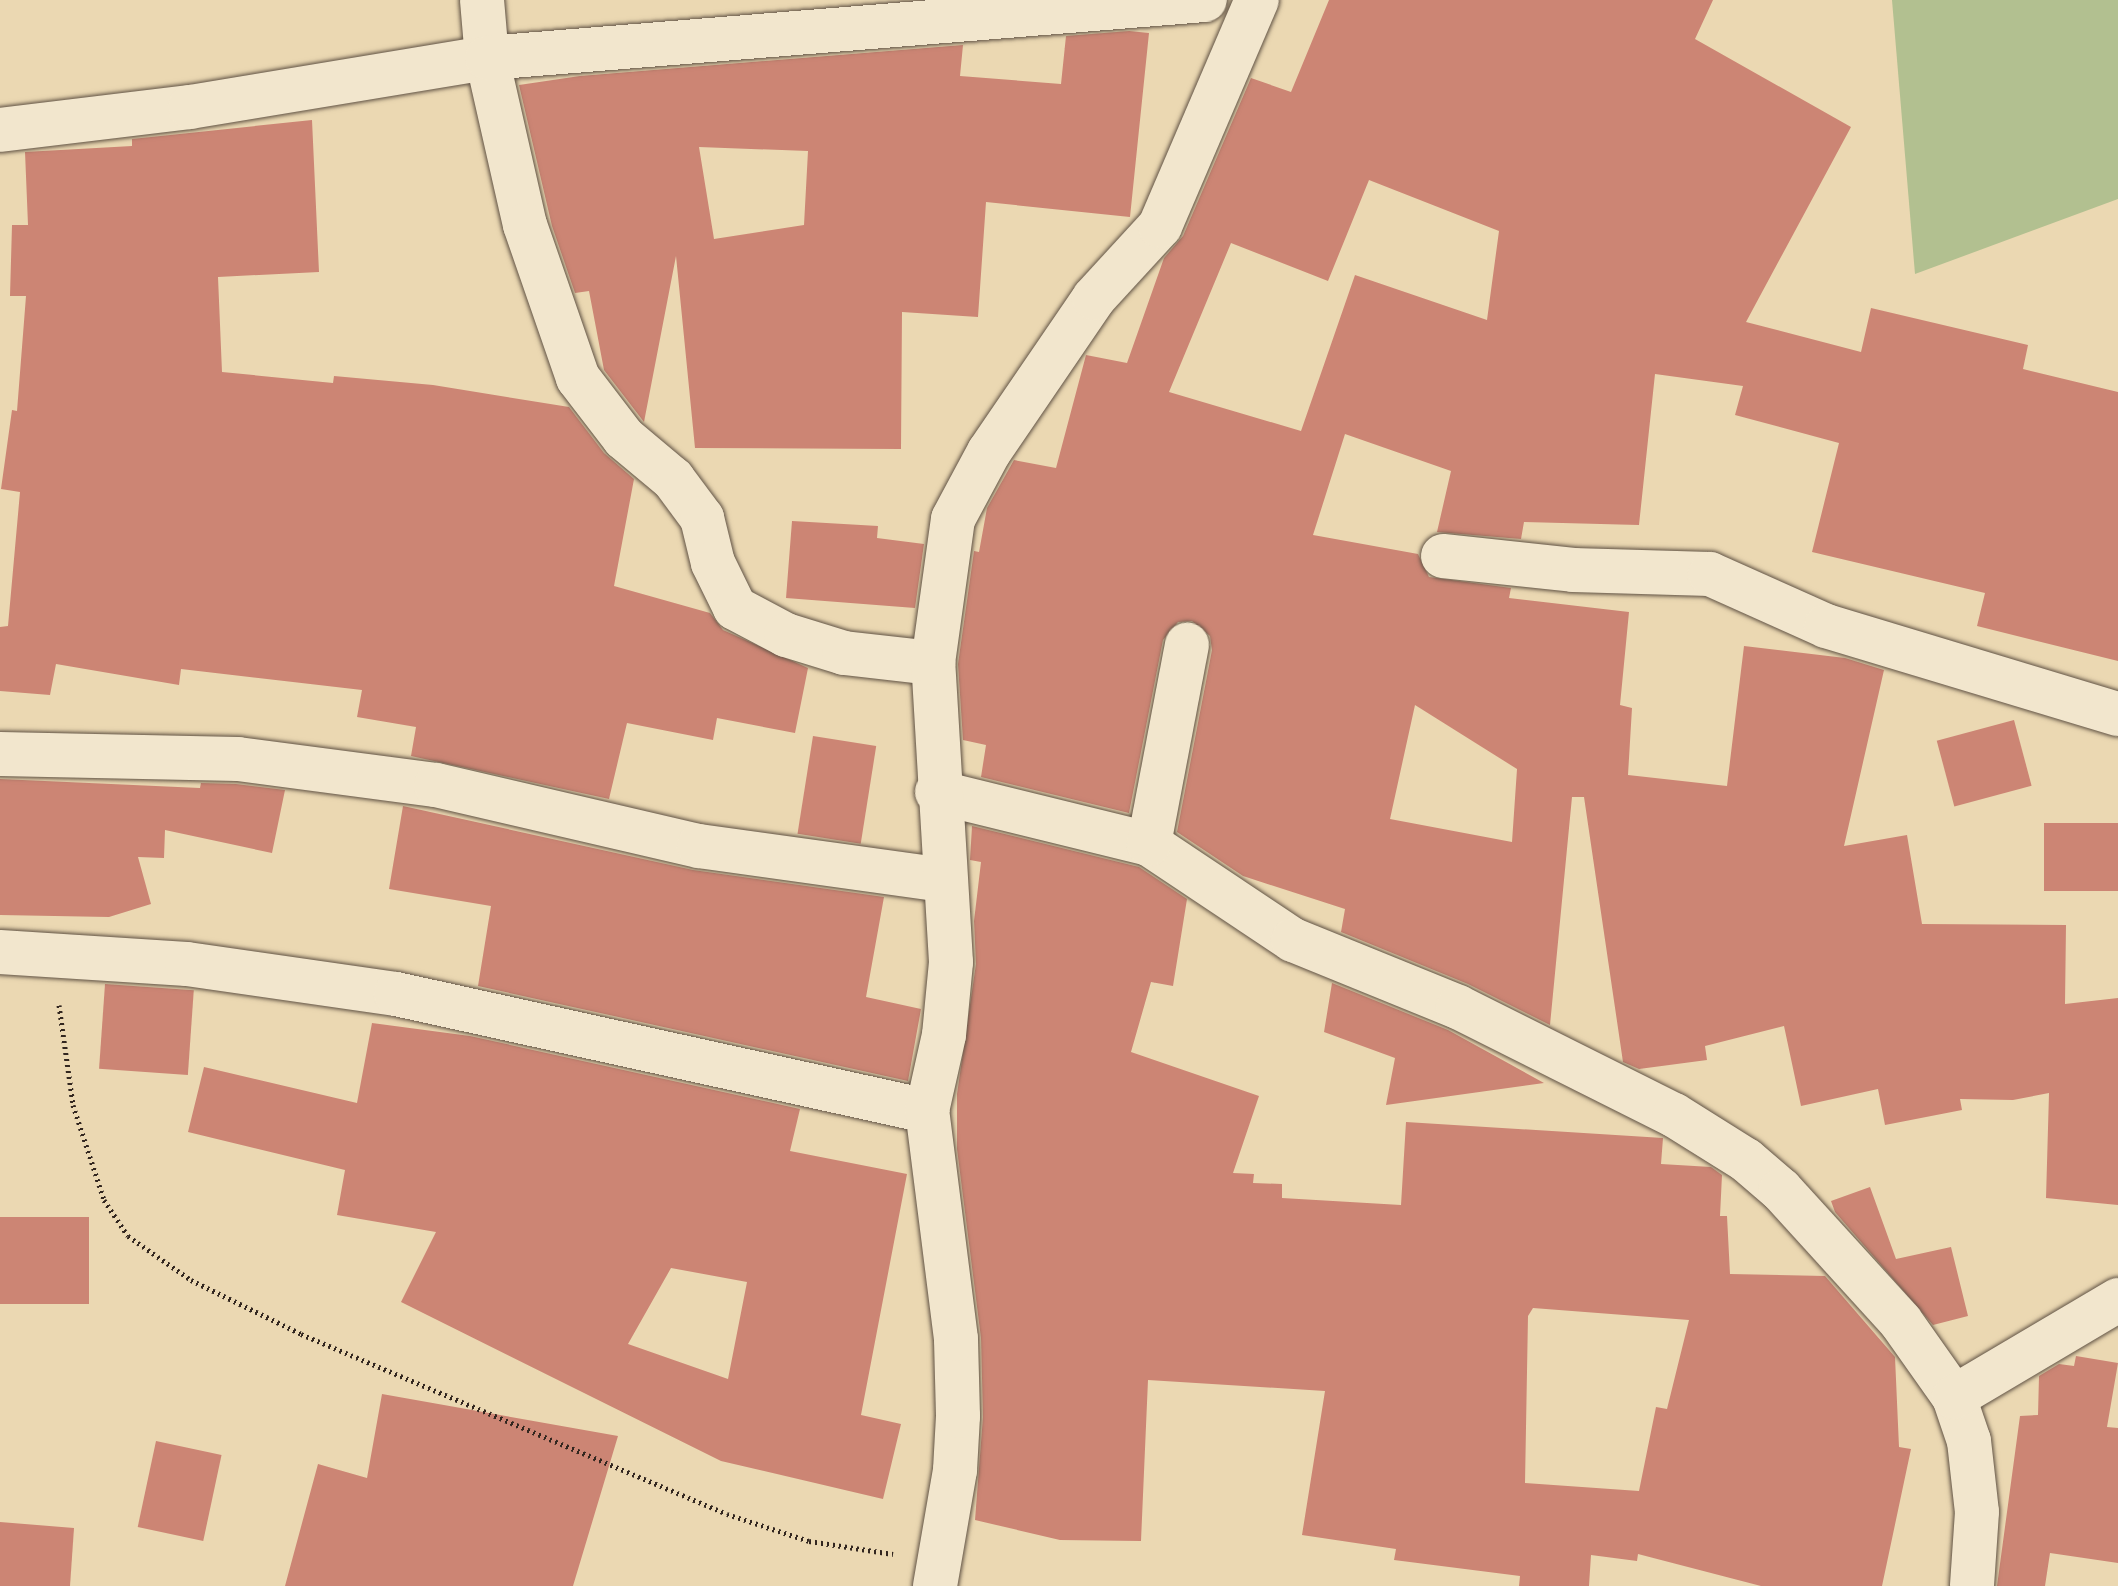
<!DOCTYPE html>
<html>
<head>
<meta charset="utf-8">
<style>
  body { margin:0 }
  #map { position:relative; width:2118px; height:1586px; overflow:hidden; background:#ebd8b2; font-family:"IM FELL Great Primer",serif }
  div>[style] { position:absolute }
  .green>* { inset:0; background:#b2c090 }
  .building>* { inset:0; background:#cc8574; transform-origin:0 0 }
  .path>* { height:5px; margin-top:-2.5px; transform-origin:0; background:repeating-linear-gradient(90deg,#32261f 0 2px,transparent 0 6px) }
  .roads { filter:drop-shadow(0 0 2px #605244) drop-shadow(0 0 2px #605244) }
  .minor>* { height:44px; margin:-22px; padding:0 22px; transform-origin:22px; border-radius:22px; background:#f2e6cd }
  span { translate:-50% -50%; white-space:nowrap; text-align:center; line-height:1.15; -webkit-text-stroke:8px #f2e6cd; paint-order:stroke }
</style>
</head>
<body>
<div id="map">
  <div class="green">
    <i style="clip-path:polygon(1892px 0,2118px 0,2118px 199px,1915px 274px)"></i>
  </div>
  <div class="building">
    <i style="clip-path:polygon(evenodd,1329px 0,1713px 0,1695px 39px,1851px 127px,1746px 322px,1861px 352px,1871px 308px,2028px 345px,2023px 369px,2118px 392px,2118px 661px,1977px 626px,1985px 593px,1812px 552px,1839px 443px,1735px 415px,1743px 386px,1655px 374px,1639px 525px,1524px 522px,1521px 539px,1437px 532px,1451px 471px,1345px 434px,1313px 535px,1418px 554px,1429px 577px,1511px 588px,1509px 598px,1629px 612px,1620px 705px,1632px 708px,1628px 775px,1727px 786px,1744px 646px,1845px 658px,1884px 670px,1844px 846px,1907px 835px,1922px 924px,2066px 925px,2065px 1004px,2118px 998px,2118px 1205px,2046px 1198px,2049px 1093px,2013px 1100px,1960px 1099px,1962px 1110px,1885px 1125px,1878px 1089px,1801px 1106px,1784px 1026px,1705px 1046px,1707px 1060px,1639px 1069px,1623px 1062px,1584px 797px,1572px 797px,1550px 1025px,1468px 984px,1341px 932px,1345px 909px,1243px 876px,1177px 832px,1212px 650px,1210px 636px,1192px 621px,1178px 622px,1163px 640px,1129px 813px,981px 777px,986px 745px,963px 740px,958px 664px,974px 551px,979px 552px,987px 508px,1014px 460px,1056px 468px,1086px 355px,1127px 363px,1164px 258px,1183px 236px,1251px 78px,1291px 92px,1329px 0,1369px 180px,1499px 231px,1487px 320px,1355px 275px,1301px 431px,1169px 392px,1231px 243px,1328px 281px,1369px 180px,1329px 0,1415px 705px,1517px 769px,1512px 842px,1390px 819px,1415px 705px)"></i>
    <i style="clip-path:polygon(evenodd,1129px 31px,1149px 33px,1130px 217px,986px 202px,978px 317px,902px 312px,901px 449px,695px 448px,676px 256px,644px 422px,604px 370px,589px 291px,575px 293px,552px 226px,519px 85px,580px 76px,963px 45px,960px 76px,1061px 84px,1066px 36px,1129px 31px,699px 147px,808px 151px,804px 225px,714px 239px,699px 147px)"></i>
    <i style="clip-path:polygon(312px 120px,319px 272px,218px 277px,222px 372px,333px 383px,334px 376px,433px 385px,569px 407px,604px 453px,634px 479px,614px 586px,710px 613px,723px 630px,808px 668px,795px 733px,717px 718px,713px 740px,627px 723px,609px 799px,411px 756px,416px 727px,357px 717px,362px 690px,181px 669px,179px 685px,56px 664px,50px 695px,0 691px,0 627px,8px 626px,20px 492px,1px 489px,12px 410px,17px 411px,26px 296px,10px 296px,12px 225px,28px 225px,25px 152px,132px 146px,132px 139px)"></i>
    <i style="clip-path:polygon(792px 521px,878px 526px,877px 538px,924px 544px,915px 608px,786px 598px)"></i>
    <i style="left:2014px;top:720px;width:68px;height:80px;rotate:75deg"></i>
    <i style="left:813px;top:736px;width:64px;height:99px;rotate:9deg"></i>
    <i style="clip-path:polygon(0 779px,200px 788px,201px 783px,236px 784px,285px 790px,272px 853px,165px 830px,164px 858px,138px 857px,151px 904px,109px 917px,0 915px)"></i>
    <i style="clip-path:polygon(403px 806px,693px 870px,884px 897px,866px 997px,921px 1009px,908px 1081px,478px 986px,491px 906px,389px 889px)"></i>
    <i style="left:2044px;top:823px;width:74px;height:68px"></i>
    <i style="clip-path:polygon(evenodd,972px 826px,1139px 867px,1187px 899px,1173px 986px,1151px 982px,1131px 1052px,1259px 1096px,1233px 1173px,1254px 1174px,1253px 1183px,1282px 1184px,1282px 1198px,1401px 1205px,1406px 1122px,1663px 1138px,1661px 1164px,1711px 1167px,1722px 1175px,1720px 1216px,1727px 1216px,1730px 1274px,1825px 1276px,1895px 1357px,1899px 1447px,1911px 1449px,1882px 1586px,1761px 1586px,1638px 1554px,1637px 1561px,1591px 1555px,1589px 1586px,1519px 1586px,1520px 1576px,1394px 1560px,1396px 1549px,1302px 1535px,1325px 1391px,1148px 1380px,1141px 1541px,1060px 1540px,975px 1520px,983px 1417px,981px 1338px,957px 1149px,957px 1094px,976px 964px,974px 921px,981px 862px,970px 860px,972px 826px,1533px 1308px,1689px 1320px,1667px 1409px,1656px 1407px,1639px 1491px,1525px 1483px,1528px 1316px,1533px 1308px)"></i>
    <i style="clip-path:polygon(1332px 983px,1448px 1030px,1544px 1083px,1386px 1105px,1395px 1058px,1324px 1032px)"></i>
    <i style="left:105px;top:984px;width:89px;height:85px;rotate:4deg"></i>
    <i style="clip-path:polygon(evenodd,372px 1023px,470px 1036px,800px 1109px,790px 1151px,907px 1174px,861px 1415px,901px 1424px,883px 1499px,721px 1461px,401px 1302px,436px 1232px,337px 1215px,345px 1170px,188px 1132px,204px 1067px,357px 1103px,372px 1023px,671px 1268px,747px 1282px,728px 1379px,628px 1344px,671px 1268px)"></i>
    <i style="clip-path:polygon(1870px 1187px,1896px 1259px,1951px 1247px,1968px 1316px,1933px 1325px,1835px 1212px,1831px 1201px)"></i>
    <i style="left:0;top:1217px;width:89px;height:87px"></i>
    <i style="clip-path:polygon(2076px 1356px,2118px 1363px,2107px 1427px,2118px 1428px,2118px 1563px,2050px 1553px,2045px 1586px,1997px 1586px,2020px 1416px,2038px 1415px,2039px 1376px,2059px 1364px,2074px 1366px)"></i>
    <i style="clip-path:polygon(382px 1394px,618px 1436px,573px 1586px,285px 1586px,318px 1464px,367px 1478px)"></i>
    <i style="left:156px;top:1441px;width:67px;height:88px;rotate:12deg"></i>
    <i style="clip-path:polygon(0 1522px,74px 1528px,70px 1586px,0 1586px)"></i>
  </div>
  <div class="path">
    <i style="left:59px;top:1005px;width:101px;rotate:82deg"></i>
    <i style="left:73px;top:1105px;width:100px;rotate:71.9deg"></i>
    <i style="left:104px;top:1200px;width:43px;rotate:56.3deg"></i>
    <i style="left:128px;top:1236px;width:77px;rotate:34.9deg"></i>
    <i style="left:191px;top:1280px;width:123px;rotate:26.1deg"></i>
    <i style="left:301px;top:1334px;width:462px;rotate:22.9deg"></i>
    <i style="left:727px;top:1514px;width:86px;rotate:18.2deg"></i>
    <i style="left:809px;top:1541px;width:85px;rotate:8.8deg"></i>
  </div>
  <div class="roads">
    <div class="minor">
      <i style="left:482px;top:0;width:58px;rotate:85.1deg"></i>
      <i style="left:487px;top:58px;width:171px;rotate:77.2deg"></i>
      <i style="left:525px;top:225px;width:162px;rotate:70.9deg"></i>
      <i style="left:578px;top:378px;width:76px;rotate:52.5deg"></i>
      <i style="left:624px;top:438px;width:64px;rotate:39.9deg"></i>
      <i style="left:673px;top:479px;width:49px;rotate:53.4deg"></i>
      <i style="left:702px;top:518px;width:46px;rotate:76.3deg"></i>
      <i style="left:713px;top:563px;width:50px;rotate:63.9deg"></i>
      <i style="left:735px;top:608px;width:58px;rotate:27.9deg"></i>
      <i style="left:786px;top:635px;width:61px;rotate:17.2deg"></i>
      <i style="left:844px;top:653px;width:90px;rotate:6.4deg"></i>
      <i style="left:0;top:130px;width:191px;rotate:-6.9deg"></i>
      <i style="left:190px;top:107px;width:301px;rotate:-9.4deg"></i>
      <i style="left:487px;top:58px;width:720px;rotate:-4.62deg"></i>
      <i style="left:1443px;top:556px;width:131px;rotate:6.1deg"></i>
      <i style="left:1573px;top:570px;width:137px;rotate:1.7deg"></i>
      <i style="left:1710px;top:574px;width:127px;rotate:24.1deg"></i>
      <i style="left:1826px;top:626px;width:305px;rotate:16.8deg"></i>
      <i style="left:0;top:754px;width:238px;rotate:1.2deg"></i>
      <i style="left:238px;top:759px;width:200px;rotate:7.5deg"></i>
      <i style="left:436px;top:785px;width:270px;rotate:13.1deg"></i>
      <i style="left:699px;top:846px;width:246px;rotate:7.9deg"></i>
      <i style="left:937px;top:792px;width:218px;rotate:13.8deg"></i>
      <i style="left:1149px;top:844px;width:173px;rotate:33.7deg"></i>
      <i style="left:1293px;top:940px;width:178px;rotate:22.1deg"></i>
      <i style="left:1458px;top:1007px;width:241px;rotate:26.6deg"></i>
      <i style="left:1674px;top:1115px;width:85px;rotate:32deg"></i>
      <i style="left:1746px;top:1160px;width:46px;rotate:40.6deg"></i>
      <i style="left:1781px;top:1190px;width:178px;rotate:47.7deg"></i>
      <i style="left:1901px;top:1322px;width:92px;rotate:54.8deg"></i>
      <i style="left:1954px;top:1397px;width:46px;rotate:71.2deg"></i>
      <i style="left:1969px;top:1441px;width:71px;rotate:83.6deg"></i>
      <i style="left:1977px;top:1512px;width:74px;rotate:93.9deg"></i>
      <i style="left:1149px;top:844px;width:203px;rotate:-79.2deg"></i>
      <i style="left:0;top:952px;width:187px;rotate:3.7deg"></i>
      <i style="left:187px;top:964px;width:211px;rotate:8.2deg"></i>
      <i style="left:396px;top:994px;width:544px;rotate:12.43deg"></i>
      <i style="left:1954px;top:1397px;width:191px;rotate:-30.6deg"></i>
      <i style="left:935px;top:1586px;width:118px;rotate:-80.2deg"></i>
      <i style="left:955px;top:1470px;width:54px;rotate:-86.8deg"></i>
      <i style="left:958px;top:1416px;width:77px;rotate:-91.5deg"></i>
      <i style="left:956px;top:1339px;width:230px;rotate:-97.2deg"></i>
      <i style="left:927px;top:1111px;width:78px;rotate:-77.4deg"></i>
      <i style="left:944px;top:1035px;width:73px;rotate:-84.5deg"></i>
      <i style="left:951px;top:962px;width:300px;rotate:-93.4deg"></i>
      <i style="left:933px;top:663px;width:145px;rotate:-82.1deg"></i>
      <i style="left:953px;top:519px;width:76px;rotate:-61.8deg"></i>
      <i style="left:989px;top:452px;width:186px;rotate:-55.7deg"></i>
      <i style="left:1094px;top:298px;width:98px;rotate:-47.5deg"></i>
      <i style="left:1160px;top:226px;width:246px;rotate:-66.8deg"></i>
    </div>
  </div>
</div>
</body>
</html>
